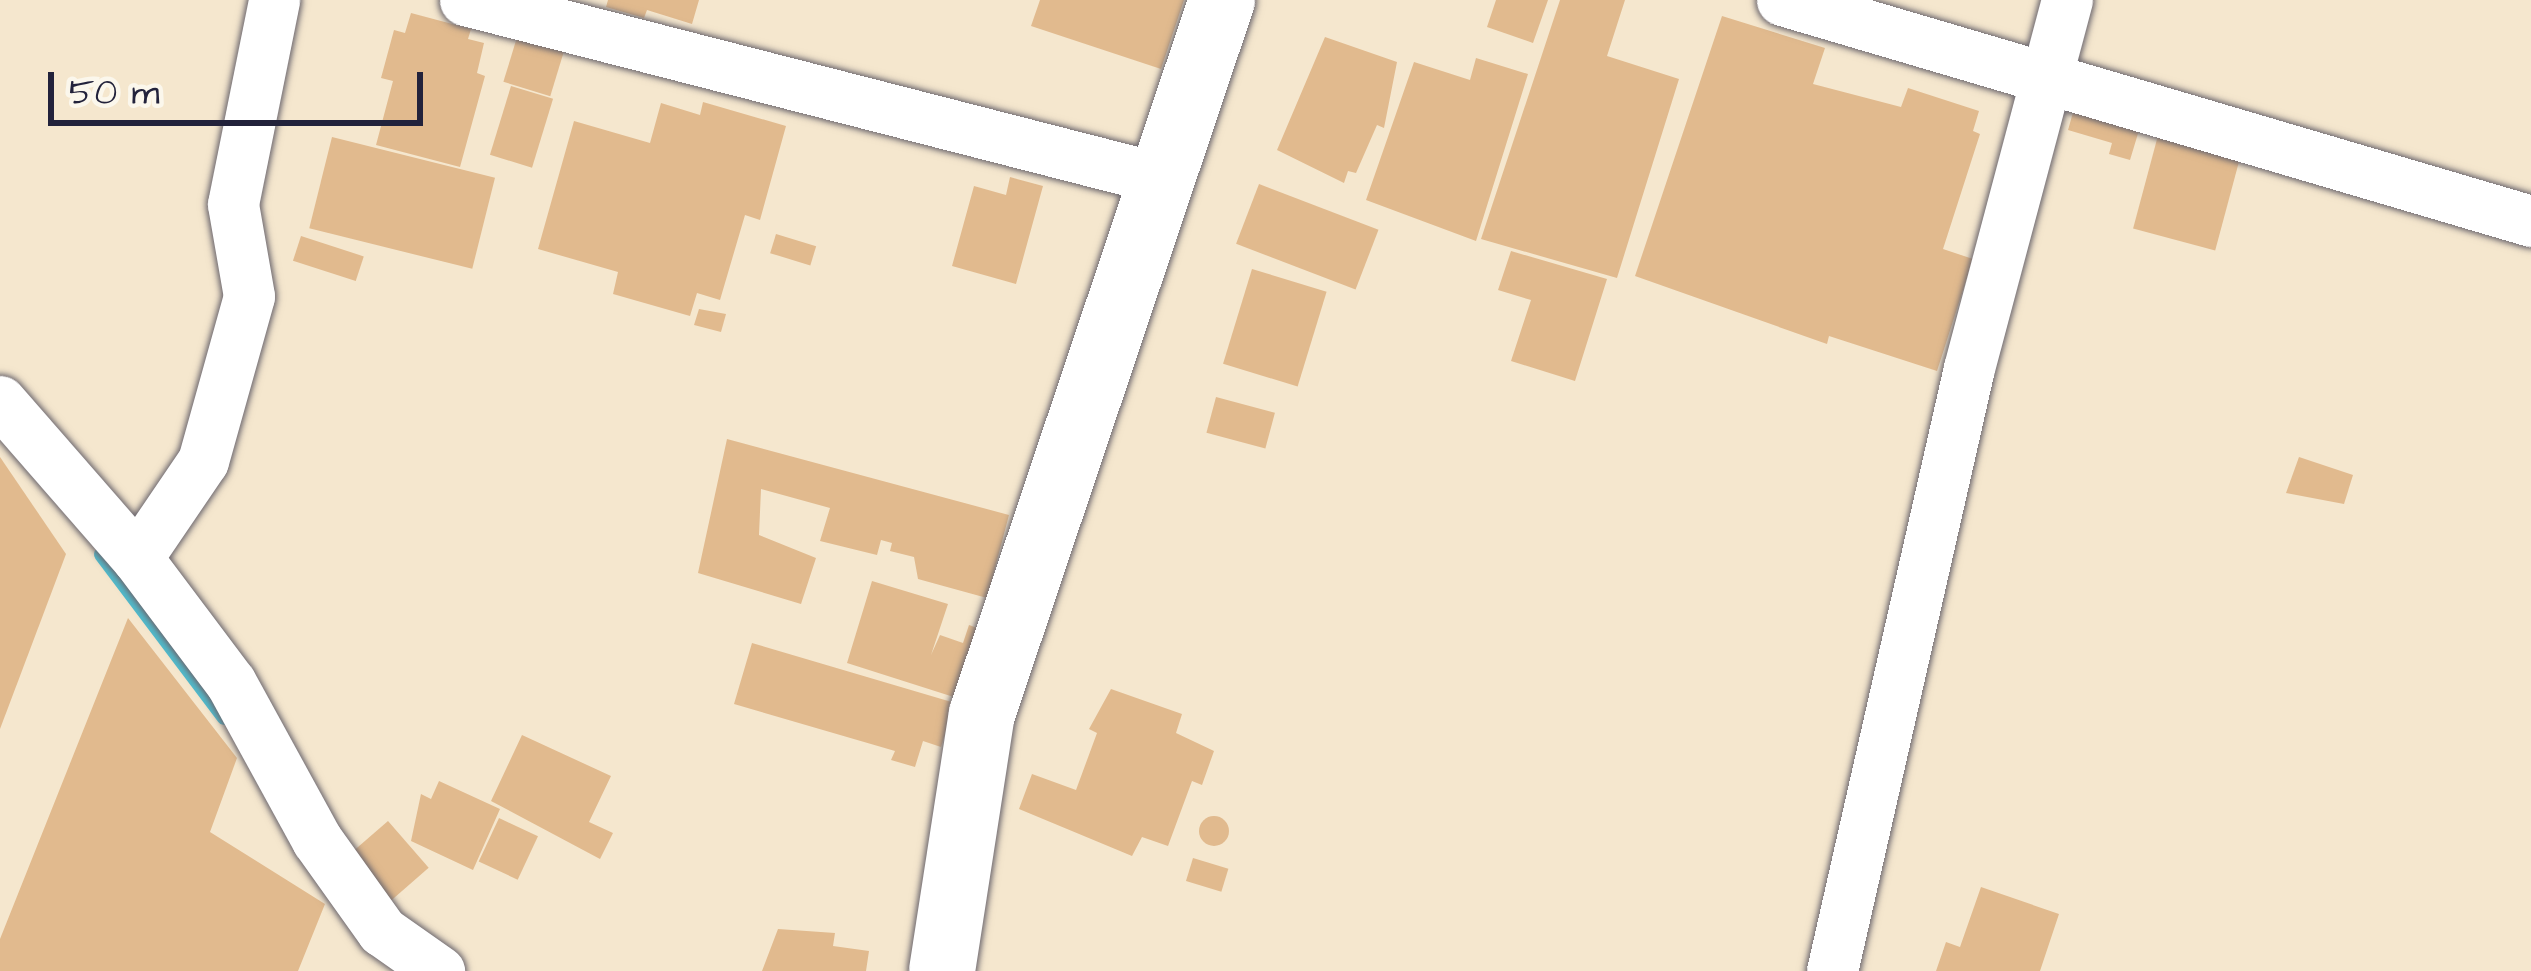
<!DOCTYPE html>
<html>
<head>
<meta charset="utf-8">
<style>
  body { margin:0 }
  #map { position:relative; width:2531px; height:971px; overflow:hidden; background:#f5e7ce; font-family:"Architects Daughter",sans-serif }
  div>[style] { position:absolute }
  .stream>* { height:15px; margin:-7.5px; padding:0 7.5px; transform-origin:7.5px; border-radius:7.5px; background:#51bccd }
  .building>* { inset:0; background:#e1ba8e; transform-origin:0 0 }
  .round { border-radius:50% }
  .roads { filter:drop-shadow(0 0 3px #6c676e) drop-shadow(0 0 3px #6c676e) }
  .street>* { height:51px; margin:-25.5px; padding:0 25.5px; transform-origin:25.5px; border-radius:25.5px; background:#fff }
  .secondary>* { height:66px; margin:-33px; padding:0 33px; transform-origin:33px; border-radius:33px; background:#fff }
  span { translate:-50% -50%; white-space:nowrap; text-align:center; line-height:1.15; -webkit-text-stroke:10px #fbf7ec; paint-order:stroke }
  .scale { position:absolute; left:48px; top:72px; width:375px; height:54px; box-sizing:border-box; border:6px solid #22223b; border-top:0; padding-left:15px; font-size:36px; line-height:42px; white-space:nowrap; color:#22223b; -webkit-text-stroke:9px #fbf7ec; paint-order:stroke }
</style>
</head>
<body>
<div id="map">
  <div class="stream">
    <i style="left:101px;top:554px;width:204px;rotate:53deg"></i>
  </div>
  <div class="building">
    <i style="clip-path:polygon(608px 0,699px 0,692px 24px,647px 10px,644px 18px,606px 7px)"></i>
    <i style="clip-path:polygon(1040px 0,1184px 0,1161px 69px,1031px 26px)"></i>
    <i style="clip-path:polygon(1496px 0,1548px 0,1533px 43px,1487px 27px)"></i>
    <i style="clip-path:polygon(1560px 0,1625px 0,1607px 56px,1679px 79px,1617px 278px,1481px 239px)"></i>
    <i style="clip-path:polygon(411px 13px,471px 29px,468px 39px,484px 43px,477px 73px,485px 76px,460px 167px,376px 145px,393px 81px,381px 78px,394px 30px,405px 33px)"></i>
    <i style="clip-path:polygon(1722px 16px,1825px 48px,1813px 84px,1901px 107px,1908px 88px,1979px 111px,1973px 131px,1980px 134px,1943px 249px,1973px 259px,1937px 371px,1829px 336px,1827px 344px,1635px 276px)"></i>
    <i style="left:518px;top:34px;width:49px;height:50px;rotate:17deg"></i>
    <i style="clip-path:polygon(1325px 37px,1397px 62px,1384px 128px,1377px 125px,1356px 173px,1348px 171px,1344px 183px,1277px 150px)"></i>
    <i style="clip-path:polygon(1476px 58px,1528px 74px,1476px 241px,1366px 200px,1414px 62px,1470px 80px)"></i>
    <i style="left:511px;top:86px;width:44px;height:72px;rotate:17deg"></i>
    <i style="clip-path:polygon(703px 102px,786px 126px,760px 220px,745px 215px,720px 300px,697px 293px,690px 316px,613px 294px,618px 272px,538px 249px,574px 121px,650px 143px,661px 103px,700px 115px)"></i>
    <i style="clip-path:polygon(2076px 102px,2143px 117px,2130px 160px,2109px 154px,2112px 143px,2068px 130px)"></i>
    <i style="left:2160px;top:128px;width:85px;height:104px;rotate:15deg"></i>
    <i style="left:332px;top:137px;width:168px;height:94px;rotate:14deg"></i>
    <i style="clip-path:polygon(1010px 177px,1043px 186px,1016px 284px,952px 266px,974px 186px,1006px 195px)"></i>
    <i style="left:1259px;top:184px;width:128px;height:64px;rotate:21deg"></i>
    <i style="left:776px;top:234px;width:42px;height:20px;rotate:17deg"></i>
    <i style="left:301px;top:236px;width:66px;height:26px;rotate:18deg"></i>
    <i style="clip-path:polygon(1511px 251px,1607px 279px,1575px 381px,1511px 361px,1531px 300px,1498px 290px)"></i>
    <i style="left:1252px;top:269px;width:78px;height:99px;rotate:17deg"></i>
    <i style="clip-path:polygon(699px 309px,726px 314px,721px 332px,694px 325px)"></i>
    <i style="left:1216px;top:397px;width:61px;height:37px;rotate:15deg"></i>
    <i style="clip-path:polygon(727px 439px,1009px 515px,987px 598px,918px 579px,914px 557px,890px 551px,892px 543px,881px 540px,877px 555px,820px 541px,830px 508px,761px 489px,759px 535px,816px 558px,801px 604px,698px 573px)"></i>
    <i style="clip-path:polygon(0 457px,66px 554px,0 729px)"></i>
    <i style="clip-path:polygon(2299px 457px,2353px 475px,2344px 504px,2286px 493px)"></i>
    <i style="clip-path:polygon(872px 581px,948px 604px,931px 655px,940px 635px,963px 643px,969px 625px,983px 630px,960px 699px,847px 663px)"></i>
    <i style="clip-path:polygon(128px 618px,237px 758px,210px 832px,325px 904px,298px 971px,0 971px,0 939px)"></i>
    <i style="clip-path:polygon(752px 643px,955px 703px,941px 747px,923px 741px,915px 767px,891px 760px,895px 751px,734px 704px)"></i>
    <i style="clip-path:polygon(1111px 689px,1182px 714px,1176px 733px,1214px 751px,1202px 785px,1192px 781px,1168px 846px,1142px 837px,1132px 856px,1019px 809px,1032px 774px,1076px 790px,1097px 733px,1089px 729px)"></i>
    <i style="clip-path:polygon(522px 735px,611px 776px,589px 822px,613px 833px,600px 859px,491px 801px)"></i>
    <i style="clip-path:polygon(439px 781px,500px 809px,473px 870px,411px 841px,421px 794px,431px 799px)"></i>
    <i class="round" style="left:1199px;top:816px;width:30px;height:30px"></i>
    <i style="left:499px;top:818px;width:43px;height:48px;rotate:25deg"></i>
    <i style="left:388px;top:821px;width:62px;height:52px;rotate:49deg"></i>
    <i style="left:1193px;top:858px;width:37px;height:24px;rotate:17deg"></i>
    <i style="clip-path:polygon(1981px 887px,2059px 914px,2040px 971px,1936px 971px,1946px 942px,1960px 947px)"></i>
    <i style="clip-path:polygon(778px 929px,835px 933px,833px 946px,869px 951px,866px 971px,762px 971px)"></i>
  </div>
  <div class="roads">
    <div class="street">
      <i style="left:465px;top:0;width:720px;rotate:14.4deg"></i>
      <i style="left:1782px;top:0;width:781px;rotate:16.44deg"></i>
      <i style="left:0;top:401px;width:208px;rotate:48.9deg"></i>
      <i style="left:137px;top:558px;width:156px;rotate:53.1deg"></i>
      <i style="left:231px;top:683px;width:179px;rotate:61.3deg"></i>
      <i style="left:317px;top:840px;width:112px;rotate:54.5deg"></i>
      <i style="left:382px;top:931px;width:70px;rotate:35.1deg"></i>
      <i style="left:137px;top:558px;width:117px;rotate:-55.8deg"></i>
      <i style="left:203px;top:461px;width:171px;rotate:-74.4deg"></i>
      <i style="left:249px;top:296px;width:93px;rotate:-99.9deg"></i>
      <i style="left:233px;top:204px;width:208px;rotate:-78.6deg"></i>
      <i style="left:1832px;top:971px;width:618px;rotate:-77.2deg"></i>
      <i style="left:1969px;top:368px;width:381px;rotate:-75.1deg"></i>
    </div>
    <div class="secondary">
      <i style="left:942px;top:971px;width:260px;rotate:-81.2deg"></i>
      <i style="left:982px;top:714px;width:753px;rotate:-71.42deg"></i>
    </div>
  </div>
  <div class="scale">50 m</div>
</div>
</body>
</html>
